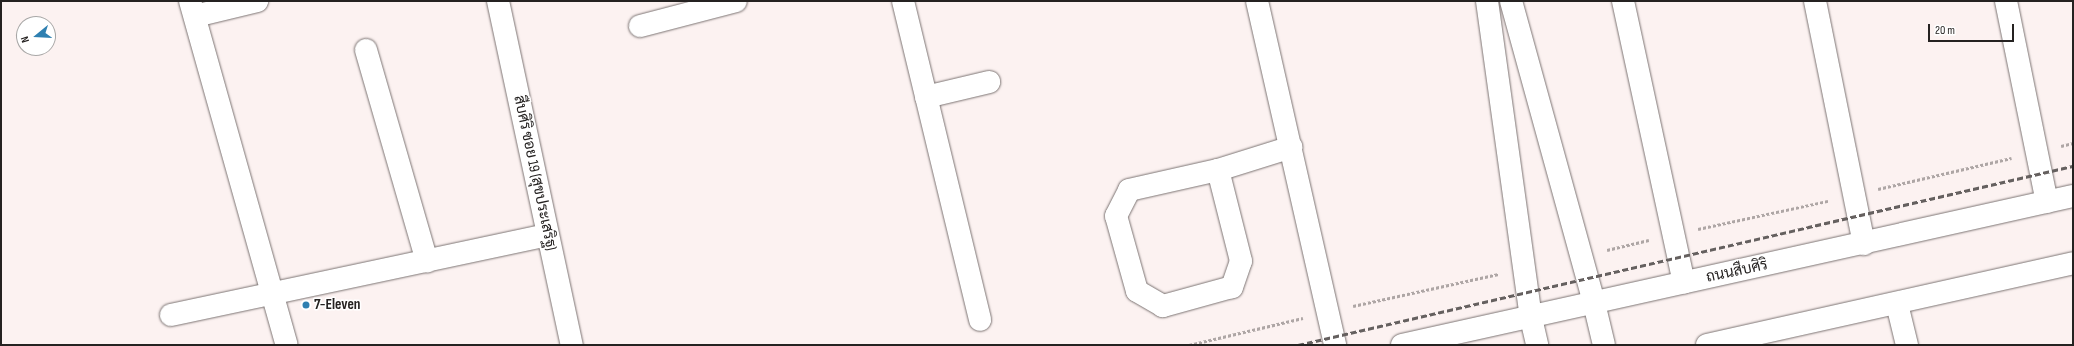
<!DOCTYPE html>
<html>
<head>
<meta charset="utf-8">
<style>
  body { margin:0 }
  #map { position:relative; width:2074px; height:346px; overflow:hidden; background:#fcf2f1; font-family:"Sofia Sans Condensed",Sarabun,sans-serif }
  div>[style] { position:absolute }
  .path>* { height:2.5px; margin-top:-1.25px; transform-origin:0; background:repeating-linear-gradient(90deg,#aea6a5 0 3px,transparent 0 5px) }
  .roads { filter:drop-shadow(0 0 1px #7c7473) drop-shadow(0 0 1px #7c7473) }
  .street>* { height:22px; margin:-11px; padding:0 11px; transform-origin:11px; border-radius:11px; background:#fff }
  .secondary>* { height:22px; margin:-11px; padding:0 11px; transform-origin:11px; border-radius:11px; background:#fff }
  .rail>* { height:3px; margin-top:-1.5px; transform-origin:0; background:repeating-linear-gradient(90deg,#65605f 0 6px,transparent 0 9px) }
  .dots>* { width:11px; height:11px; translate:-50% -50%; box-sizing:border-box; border:2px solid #fff; border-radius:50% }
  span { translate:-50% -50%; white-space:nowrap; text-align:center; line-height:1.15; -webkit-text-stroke:3px #fff; paint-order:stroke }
  .street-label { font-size:15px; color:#252221 }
  .poi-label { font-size:15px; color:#252221; font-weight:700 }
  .left { translate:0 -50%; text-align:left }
  .frame { position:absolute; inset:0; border:2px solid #252221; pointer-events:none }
  .north { position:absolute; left:16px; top:16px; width:40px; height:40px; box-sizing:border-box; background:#fff; border:1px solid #a8a7a6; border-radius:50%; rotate:252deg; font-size:11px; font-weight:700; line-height:16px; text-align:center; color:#252221 }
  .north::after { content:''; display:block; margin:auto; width:14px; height:18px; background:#2f80b1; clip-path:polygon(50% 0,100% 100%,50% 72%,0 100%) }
  .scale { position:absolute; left:1928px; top:24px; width:86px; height:18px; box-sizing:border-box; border:2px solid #252221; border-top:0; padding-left:5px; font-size:12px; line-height:14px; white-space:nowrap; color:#252221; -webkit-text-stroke:3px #fff; paint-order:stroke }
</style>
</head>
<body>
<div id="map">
  <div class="path">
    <i style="left:2061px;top:146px;width:12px;rotate:-14deg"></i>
    <i style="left:1878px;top:189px;width:137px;rotate:-13.1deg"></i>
    <i style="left:1698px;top:229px;width:133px;rotate:-12.2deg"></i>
    <i style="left:1607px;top:250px;width:43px;rotate:-13.4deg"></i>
    <i style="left:1353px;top:306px;width:149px;rotate:-12.4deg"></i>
    <i style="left:1189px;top:345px;width:117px;rotate:-13.3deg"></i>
  </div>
  <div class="roads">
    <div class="street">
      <i style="left:190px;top:1px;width:357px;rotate:74.3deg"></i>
      <i style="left:498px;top:1px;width:352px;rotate:77.9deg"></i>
      <i style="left:903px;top:1px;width:328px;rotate:76.4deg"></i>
      <i style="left:1257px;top:1px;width:353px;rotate:77.2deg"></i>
      <i style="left:1487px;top:1px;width:320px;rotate:82.1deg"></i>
      <i style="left:1511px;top:1px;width:313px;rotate:74.6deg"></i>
      <i style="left:1623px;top:1px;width:288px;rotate:77.8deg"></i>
      <i style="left:1815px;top:1px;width:248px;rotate:78.6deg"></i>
      <i style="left:2006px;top:1px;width:205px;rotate:78.5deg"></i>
      <i style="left:195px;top:16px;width:64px;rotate:-13.6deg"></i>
      <i style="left:640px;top:26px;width:99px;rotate:-14.6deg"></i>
      <i style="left:366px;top:50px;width:220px;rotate:73.9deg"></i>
      <i style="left:926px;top:97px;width:65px;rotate:-13.4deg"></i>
      <i style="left:1218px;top:170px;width:94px;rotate:75.8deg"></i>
      <i style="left:1241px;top:261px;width:28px;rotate:109deg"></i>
      <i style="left:1232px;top:287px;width:72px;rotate:164.6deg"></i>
      <i style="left:1163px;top:306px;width:30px;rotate:-150deg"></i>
      <i style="left:1137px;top:291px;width:78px;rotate:-105.6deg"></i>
      <i style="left:1116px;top:216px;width:29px;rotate:-63deg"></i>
      <i style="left:1129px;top:190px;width:91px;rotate:-12.7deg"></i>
      <i style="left:1218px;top:170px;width:77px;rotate:-17.3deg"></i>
      <i style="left:1897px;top:304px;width:42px;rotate:76.3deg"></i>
      <i style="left:171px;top:315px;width:384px;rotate:-12deg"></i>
    </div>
    <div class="secondary">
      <i style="left:1594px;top:303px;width:43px;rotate:76.6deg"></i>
      <i style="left:1531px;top:318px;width:28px;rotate:77deg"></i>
      <i style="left:1402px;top:345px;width:687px;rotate:-12.52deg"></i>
      <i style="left:1707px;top:345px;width:375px;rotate:-12.6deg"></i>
    </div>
  </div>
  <div class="rail">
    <i style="left:1298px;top:345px;width:795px;rotate:-13.01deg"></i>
  </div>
  <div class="dots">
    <i style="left:306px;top:305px;background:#2f80b1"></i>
  </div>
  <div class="street-label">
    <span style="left:535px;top:173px;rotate:78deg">สืบศิริ ซอย 19 (สุขประเสริฐ)</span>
    <span style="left:1737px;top:271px;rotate:-12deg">ถนนสืบศิริ</span>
  </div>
  <div class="poi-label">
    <span class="left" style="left:314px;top:305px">7-Eleven</span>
  </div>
  <div class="frame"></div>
  <div class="north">N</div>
  <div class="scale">20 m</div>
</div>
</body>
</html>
